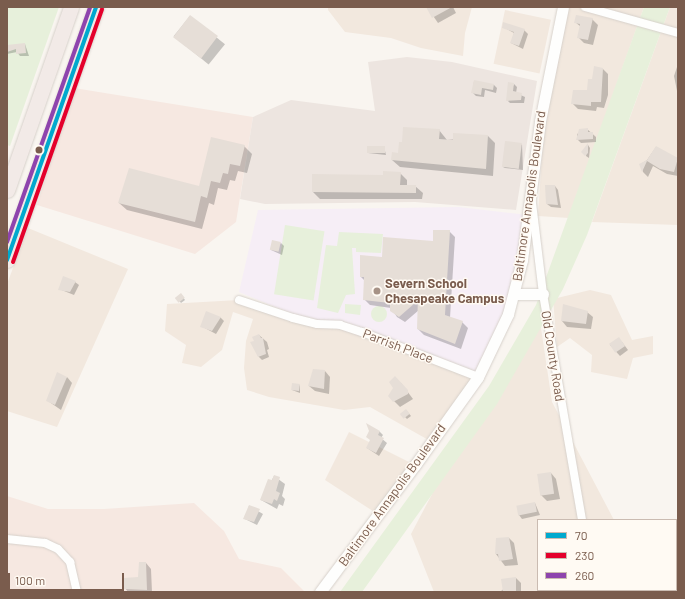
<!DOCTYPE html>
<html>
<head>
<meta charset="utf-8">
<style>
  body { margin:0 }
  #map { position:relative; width:685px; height:599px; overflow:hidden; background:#f9f5f0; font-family:Barlow,sans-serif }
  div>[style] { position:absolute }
  .residential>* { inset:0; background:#f2e8de; transform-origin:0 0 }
  .commercial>* { inset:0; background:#f6e8e1 }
  .industrial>* { inset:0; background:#ede5e0 }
  .education>* { inset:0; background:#f6eef6 }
  .green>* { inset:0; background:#e7f0db; transform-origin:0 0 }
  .round { border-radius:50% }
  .shadow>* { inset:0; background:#0003; transform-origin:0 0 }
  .building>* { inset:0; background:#e6ded7; transform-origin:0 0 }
  .roads { filter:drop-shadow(0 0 1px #d7d1cb) drop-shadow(0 0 1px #d7d1cb) }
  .street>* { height:8px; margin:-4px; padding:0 4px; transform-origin:4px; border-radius:4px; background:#fefefd }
  .secondary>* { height:11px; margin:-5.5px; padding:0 5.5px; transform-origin:5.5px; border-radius:5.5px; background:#fefefd }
  .highway>* { height:15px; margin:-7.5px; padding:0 7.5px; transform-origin:7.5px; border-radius:7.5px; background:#f2eae7 }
  .bus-1>* { height:4px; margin:-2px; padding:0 2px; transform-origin:2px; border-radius:2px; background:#00a9ce }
  .bus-2>* { height:4px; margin:-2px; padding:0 2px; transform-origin:2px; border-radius:2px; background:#e4002b }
  .bus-3>* { height:4px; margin:-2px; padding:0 2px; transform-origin:2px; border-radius:2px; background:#8e44ad }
  .dots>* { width:11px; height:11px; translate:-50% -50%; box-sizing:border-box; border:2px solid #fffaf3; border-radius:50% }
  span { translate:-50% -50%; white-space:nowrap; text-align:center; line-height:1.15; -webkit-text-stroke:3px #fffaf3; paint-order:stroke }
  .street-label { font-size:13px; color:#7a5c4d }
  .poi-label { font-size:13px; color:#7a5c4d; font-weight:700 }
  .left { translate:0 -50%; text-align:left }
  .frame { position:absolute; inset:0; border:8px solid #7a5c4d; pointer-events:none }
  .legend { position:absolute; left:537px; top:519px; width:140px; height:72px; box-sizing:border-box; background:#fffaf3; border:1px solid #cabbb1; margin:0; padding:5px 7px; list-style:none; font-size:12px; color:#7a5c4d }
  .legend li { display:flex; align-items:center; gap:8px; height:20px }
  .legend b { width:20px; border:1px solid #cabbb1 }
  .scale { position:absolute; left:8px; top:573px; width:116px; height:18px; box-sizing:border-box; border:2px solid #7a5c4d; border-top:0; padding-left:5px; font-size:12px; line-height:14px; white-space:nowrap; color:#7a5c4d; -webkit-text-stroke:3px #fffaf3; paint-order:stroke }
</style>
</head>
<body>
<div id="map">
  <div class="residential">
    <i style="clip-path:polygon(328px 7px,472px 7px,465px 33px,463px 56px,421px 48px,391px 38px,345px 32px,328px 10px)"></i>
    <i style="clip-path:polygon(568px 7px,644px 7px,569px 218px,538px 216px,544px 123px)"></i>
    <i style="clip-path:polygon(670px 7px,678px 7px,678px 225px,592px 222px)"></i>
    <i style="left:505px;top:10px;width:47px;height:55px;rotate:12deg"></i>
    <i style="clip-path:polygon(28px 228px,128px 269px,57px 427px,7px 411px,7px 284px)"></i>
    <i style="clip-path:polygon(590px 290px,611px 295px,632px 340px,653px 336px,653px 354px,633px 358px,627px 379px,591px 372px,592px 355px,570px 338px,557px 347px,553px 299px)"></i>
    <i style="clip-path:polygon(239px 300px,340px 325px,478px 377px,432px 442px,370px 407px,344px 410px,269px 397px,247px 390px,244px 368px,246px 341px,253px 319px,233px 312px,222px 350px,201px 367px,182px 363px,186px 345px,165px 331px,167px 304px)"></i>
    <i style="clip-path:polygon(540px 321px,552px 402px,614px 520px,538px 520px,538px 590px,635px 592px,434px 592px,411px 534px,440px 479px)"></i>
    <i style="clip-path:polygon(349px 432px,415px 465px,379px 515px,325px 480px)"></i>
  </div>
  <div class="commercial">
    <i style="clip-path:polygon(74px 88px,253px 117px,236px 222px,195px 254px,37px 205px)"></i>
    <i style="clip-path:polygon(7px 496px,48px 509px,104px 509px,194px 503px,224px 531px,239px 559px,281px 568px,305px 592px,7px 592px)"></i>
  </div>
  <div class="industrial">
    <i style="clip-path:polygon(407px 57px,452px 62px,537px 81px,516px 210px,415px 202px,265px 204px,240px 199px,253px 117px,291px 100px,375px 111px,368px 62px)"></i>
  </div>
  <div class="education">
    <i style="clip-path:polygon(459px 207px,528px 215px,515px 290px,478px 377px,362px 332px,317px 324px,239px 292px,258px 210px)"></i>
  </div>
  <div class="green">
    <i style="clip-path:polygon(7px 7px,59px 7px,10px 146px,7px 145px)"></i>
    <i style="clip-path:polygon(644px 7px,670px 7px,587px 235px,563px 289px,497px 404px,362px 592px,340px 592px,489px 386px,536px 305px)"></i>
    <i style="left:285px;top:225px;width:40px;height:70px;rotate:9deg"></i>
    <i style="clip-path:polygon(339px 232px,383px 234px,381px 253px,356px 252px,356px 248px,352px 248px,355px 294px,346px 295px,338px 313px,317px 308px,326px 245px,337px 246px)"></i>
    <i style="clip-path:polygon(345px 304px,361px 305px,360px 315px,345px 313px)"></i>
    <i class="round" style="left:371px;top:306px;width:16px;height:16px"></i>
  </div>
  <div class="shadow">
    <i style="clip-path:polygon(427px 7px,453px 7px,456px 13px,438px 23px)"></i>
    <i style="left:190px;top:16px;width:45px;height:26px;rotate:39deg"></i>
    <i style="clip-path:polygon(592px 19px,598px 25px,593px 45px,584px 43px,578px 37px,581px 27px,575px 22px)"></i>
    <i style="clip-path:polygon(503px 27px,524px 30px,528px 34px,523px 49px,511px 43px,514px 33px)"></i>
    <i style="clip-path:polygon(25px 44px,29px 56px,20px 56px,17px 52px,7px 54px,7px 47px)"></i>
    <i style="clip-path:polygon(677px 67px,678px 67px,678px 96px,674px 76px)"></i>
    <i style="clip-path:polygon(602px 68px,608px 74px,608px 95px,604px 108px,597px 107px,596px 111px,578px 109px,572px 103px,588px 91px)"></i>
    <i style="clip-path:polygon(474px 81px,494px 85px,497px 88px,496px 93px,485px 90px,484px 97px,476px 96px,473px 93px)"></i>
    <i style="clip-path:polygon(514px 84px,517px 87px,516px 93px,525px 97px,524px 103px,510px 103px,507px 100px)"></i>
    <i style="clip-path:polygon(587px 129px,596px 137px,596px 142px,581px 143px,577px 139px,577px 134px)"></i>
    <i style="clip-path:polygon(439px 130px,447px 140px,488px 136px,495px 143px,493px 176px,400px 167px,392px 160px)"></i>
    <i style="clip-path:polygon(522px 144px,523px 170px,505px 168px,503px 167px)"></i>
    <i style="clip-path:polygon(588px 145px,590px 148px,589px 158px,586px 156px)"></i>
    <i style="clip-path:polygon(244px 146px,252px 154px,247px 173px,238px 171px,235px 181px,230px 180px,227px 190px,218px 188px,214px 205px,209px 203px,202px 229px,127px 210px,119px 203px,200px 187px)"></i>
    <i style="clip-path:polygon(384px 147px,386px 155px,368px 153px)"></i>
    <i style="clip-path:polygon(656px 147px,678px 160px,678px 176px,667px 174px,653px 166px,648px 177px,643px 172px,641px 164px,647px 160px)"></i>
    <i style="clip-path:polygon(400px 173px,407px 180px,407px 186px,415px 186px,423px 193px,422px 199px,320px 199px,313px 192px)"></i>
    <i style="clip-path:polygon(555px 186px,558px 190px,561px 208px,551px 207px,547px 204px)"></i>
    <i style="clip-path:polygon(449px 231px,455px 237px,450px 318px,462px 322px,468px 328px,461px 349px,424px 335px,418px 329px,419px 310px,405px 322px,397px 317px,391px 308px,370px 305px,364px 299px,365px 281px,361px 277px,383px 258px,434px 242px)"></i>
    <i style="clip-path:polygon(281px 243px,284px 246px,282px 255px,271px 250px)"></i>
    <i style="clip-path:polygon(75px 282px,79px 285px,74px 295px,59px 289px)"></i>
    <i style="clip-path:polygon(181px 294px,185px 300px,181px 303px,177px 298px)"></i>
    <i style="clip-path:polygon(564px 306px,587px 312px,593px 317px,591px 329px,567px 327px,562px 321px)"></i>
    <i style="clip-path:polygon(220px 317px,224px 321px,216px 334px,201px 326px)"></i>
    <i style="clip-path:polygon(259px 335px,267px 342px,269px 349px,267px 350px,269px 357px,262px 360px,258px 356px,255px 341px)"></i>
    <i style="clip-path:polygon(622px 342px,628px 350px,620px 356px,610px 345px)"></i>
    <i style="clip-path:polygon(325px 371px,330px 377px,329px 394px,315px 391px,309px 386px)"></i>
    <i style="clip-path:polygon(67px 377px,72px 383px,61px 410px,48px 401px)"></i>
    <i style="clip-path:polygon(401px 383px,413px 399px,400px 407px,394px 401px)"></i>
    <i style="clip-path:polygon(300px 385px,300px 393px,292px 390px)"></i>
    <i style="clip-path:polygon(406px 410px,411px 416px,407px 419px,402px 414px)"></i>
    <i style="clip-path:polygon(379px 431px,383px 435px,381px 438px,387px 443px,379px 456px,367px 448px)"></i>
    <i style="clip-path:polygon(551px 473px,556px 479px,560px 499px,547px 501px,541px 495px)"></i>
    <i style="clip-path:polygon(274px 476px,285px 484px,282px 496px,285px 499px,283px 506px,279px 504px,277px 509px,261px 500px)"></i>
    <i style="clip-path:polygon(535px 503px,540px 515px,522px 519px,519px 515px)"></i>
    <i style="clip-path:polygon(249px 506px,263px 514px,257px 525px,245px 519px)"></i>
    <i style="clip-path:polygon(509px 538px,514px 543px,518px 565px,505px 566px,496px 554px)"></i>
    <i style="clip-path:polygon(146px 563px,151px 569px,152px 592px,128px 592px,125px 588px,139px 578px)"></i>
    <i style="clip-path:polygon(516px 578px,521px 583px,521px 592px,500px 592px)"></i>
  </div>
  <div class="building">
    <i style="clip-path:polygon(426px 7px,452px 7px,432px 18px)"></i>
    <i style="left:190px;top:15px;width:35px;height:28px;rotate:37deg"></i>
    <i style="clip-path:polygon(576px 15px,593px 18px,588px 40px,577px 38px,580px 24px,574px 23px)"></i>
    <i style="clip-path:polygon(503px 22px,525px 29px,519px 46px,510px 43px,514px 32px,502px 28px)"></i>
    <i style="clip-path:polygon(25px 43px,26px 53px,16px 54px,16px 49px,7px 52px,7px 45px)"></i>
    <i style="clip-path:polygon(594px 66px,603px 68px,601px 102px,591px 102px,591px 106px,571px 104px,573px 90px,587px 90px,588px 79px,592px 79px)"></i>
    <i style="clip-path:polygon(474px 80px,494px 84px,493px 90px,482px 88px,481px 95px,471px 93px)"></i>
    <i style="clip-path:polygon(508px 82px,514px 83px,513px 91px,522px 93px,521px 100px,506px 101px)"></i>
    <i style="clip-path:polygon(403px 127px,440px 129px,439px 139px,453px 140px,453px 133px,488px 135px,486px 169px,391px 160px,392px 152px,398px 153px,399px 142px,402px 142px)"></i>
    <i style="clip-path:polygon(588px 128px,588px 132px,593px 132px,593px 139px,576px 140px,579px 129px)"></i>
    <i style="clip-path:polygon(211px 137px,245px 145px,240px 166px,230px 164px,228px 174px,223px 173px,220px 183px,211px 181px,207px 198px,201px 196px,195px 222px,118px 203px,129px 168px,199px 186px)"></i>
    <i style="left:505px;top:141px;width:17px;height:26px;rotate:7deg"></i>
    <i style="clip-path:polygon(588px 143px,588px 153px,585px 156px,581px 152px)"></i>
    <i style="left:367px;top:146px;width:18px;height:7px"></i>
    <i style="clip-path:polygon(656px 146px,678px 158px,674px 172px,660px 169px,647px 161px,642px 172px,639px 164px,647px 160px)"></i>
    <i style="clip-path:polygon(383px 171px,401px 172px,400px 185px,416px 185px,416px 193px,312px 192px,312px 174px,383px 175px)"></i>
    <i style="clip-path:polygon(545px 185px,555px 185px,558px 205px,546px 204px)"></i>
    <i style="clip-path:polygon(433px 230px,450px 230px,445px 315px,463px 321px,455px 344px,417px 329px,418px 295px,415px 303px,399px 317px,390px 311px,390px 303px,363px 300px,364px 277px,360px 277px,360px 255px,382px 257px,383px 237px,433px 241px)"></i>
    <i style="left:272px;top:240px;width:9px;height:10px;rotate:13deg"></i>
    <i style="clip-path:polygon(63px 276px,76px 281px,70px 292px,58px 290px)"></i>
    <i style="left:181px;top:293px;width:6px;height:8px;rotate:51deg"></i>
    <i style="clip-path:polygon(563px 304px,588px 311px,586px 324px,561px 321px)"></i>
    <i style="clip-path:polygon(206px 311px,221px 317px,212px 331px,200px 327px)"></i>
    <i style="clip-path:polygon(259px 334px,261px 338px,263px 338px,266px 354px,258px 357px,250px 342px,254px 341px,252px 337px)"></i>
    <i style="left:619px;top:337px;width:11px;height:12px;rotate:56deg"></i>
    <i style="clip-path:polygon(313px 369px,325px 370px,324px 389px,308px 386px)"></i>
    <i style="clip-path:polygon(57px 372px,67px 377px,55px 405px,46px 401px)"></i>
    <i style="clip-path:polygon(395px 376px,408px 390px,408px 394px,393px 402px,388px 396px,393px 388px,389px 382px)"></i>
    <i style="left:292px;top:383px;width:8px;height:7px;rotate:7deg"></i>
    <i style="left:406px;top:409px;width:6px;height:8px;rotate:51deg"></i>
    <i style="clip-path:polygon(366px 423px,380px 431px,378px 435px,384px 438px,376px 453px,366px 448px,370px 440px,366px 437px,369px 431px)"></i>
    <i style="left:551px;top:472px;width:22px;height:14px;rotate:82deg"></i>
    <i style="clip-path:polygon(274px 475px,280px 477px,276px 491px,280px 493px,277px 501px,274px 499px,272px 504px,260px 500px,268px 479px,272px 480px)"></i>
    <i style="left:535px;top:502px;width:10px;height:19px;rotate:79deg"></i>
    <i style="clip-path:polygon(249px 505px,260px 509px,254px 522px,243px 519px)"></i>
    <i style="clip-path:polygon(509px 537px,513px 559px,499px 561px,498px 554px,495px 554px,496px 538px)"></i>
    <i style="clip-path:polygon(139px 562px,146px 562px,147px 590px,124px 589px,124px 578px,138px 577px)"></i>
    <i style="clip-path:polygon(516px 577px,516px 592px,503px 592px,501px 579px)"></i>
  </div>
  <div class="roads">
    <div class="street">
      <i style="left:585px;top:7px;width:97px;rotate:15.6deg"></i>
      <i style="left:532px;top:203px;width:92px;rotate:83.1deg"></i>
      <i style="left:543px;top:294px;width:229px;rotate:80.2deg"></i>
      <i style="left:239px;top:300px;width:57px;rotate:18.4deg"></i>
      <i style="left:293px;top:318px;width:25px;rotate:14deg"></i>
      <i style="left:317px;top:324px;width:23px;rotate:2deg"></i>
      <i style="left:340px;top:325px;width:23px;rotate:18deg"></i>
      <i style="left:362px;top:332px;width:124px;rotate:21.2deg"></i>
      <i style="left:7px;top:539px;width:38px;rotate:6deg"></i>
      <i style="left:45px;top:543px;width:14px;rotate:25deg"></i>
      <i style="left:58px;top:549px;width:18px;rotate:47deg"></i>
      <i style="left:70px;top:562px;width:31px;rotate:77deg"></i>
      <i style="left:594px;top:590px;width:2px;rotate:63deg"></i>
    </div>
    <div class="secondary">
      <i style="left:514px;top:294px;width:29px"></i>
      <i style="left:320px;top:592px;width:159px;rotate:-53.2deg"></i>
      <i style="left:415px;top:465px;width:108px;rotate:-54.4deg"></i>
      <i style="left:478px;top:377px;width:70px;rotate:-64.5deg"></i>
      <i style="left:508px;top:314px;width:56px;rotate:-75.5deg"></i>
      <i style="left:522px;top:260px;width:140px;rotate:-82.6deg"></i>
      <i style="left:540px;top:121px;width:116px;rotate:-78.6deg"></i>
    </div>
    <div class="highway">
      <i style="left:7px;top:190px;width:194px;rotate:-70.7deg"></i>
      <i style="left:7px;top:260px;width:268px;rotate:-70.6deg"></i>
    </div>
  </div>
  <div class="bus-1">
    <i style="left:7px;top:260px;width:268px;rotate:-70.6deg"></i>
  </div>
  <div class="bus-2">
    <i style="left:13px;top:262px;width:268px;rotate:-70.6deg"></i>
  </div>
  <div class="bus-3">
    <i style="left:7px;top:242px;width:249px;rotate:-70.5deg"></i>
  </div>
  <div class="dots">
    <i style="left:39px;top:150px;background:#7a5c4d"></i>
    <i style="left:377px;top:291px;background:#a69286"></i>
  </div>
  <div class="street-label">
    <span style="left:529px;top:196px;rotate:-82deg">Baltimore Annapolis Boulevard</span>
    <span style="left:398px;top:346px;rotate:21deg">Parrish Place</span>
    <span style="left:553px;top:356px;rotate:81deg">Old County Road</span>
    <span style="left:392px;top:495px;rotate:-54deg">Baltimore Annapolis Boulevard</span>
  </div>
  <div class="poi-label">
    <span class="left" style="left:385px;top:291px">Severn School<br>Chesapeake Campus</span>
  </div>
  <div class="frame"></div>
  <ul class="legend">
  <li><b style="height:5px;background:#00a9ce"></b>70</li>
  <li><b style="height:5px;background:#e4002b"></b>230</li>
  <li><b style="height:5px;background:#8e44ad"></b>260</li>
  </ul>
  <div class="scale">100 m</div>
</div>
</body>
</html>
